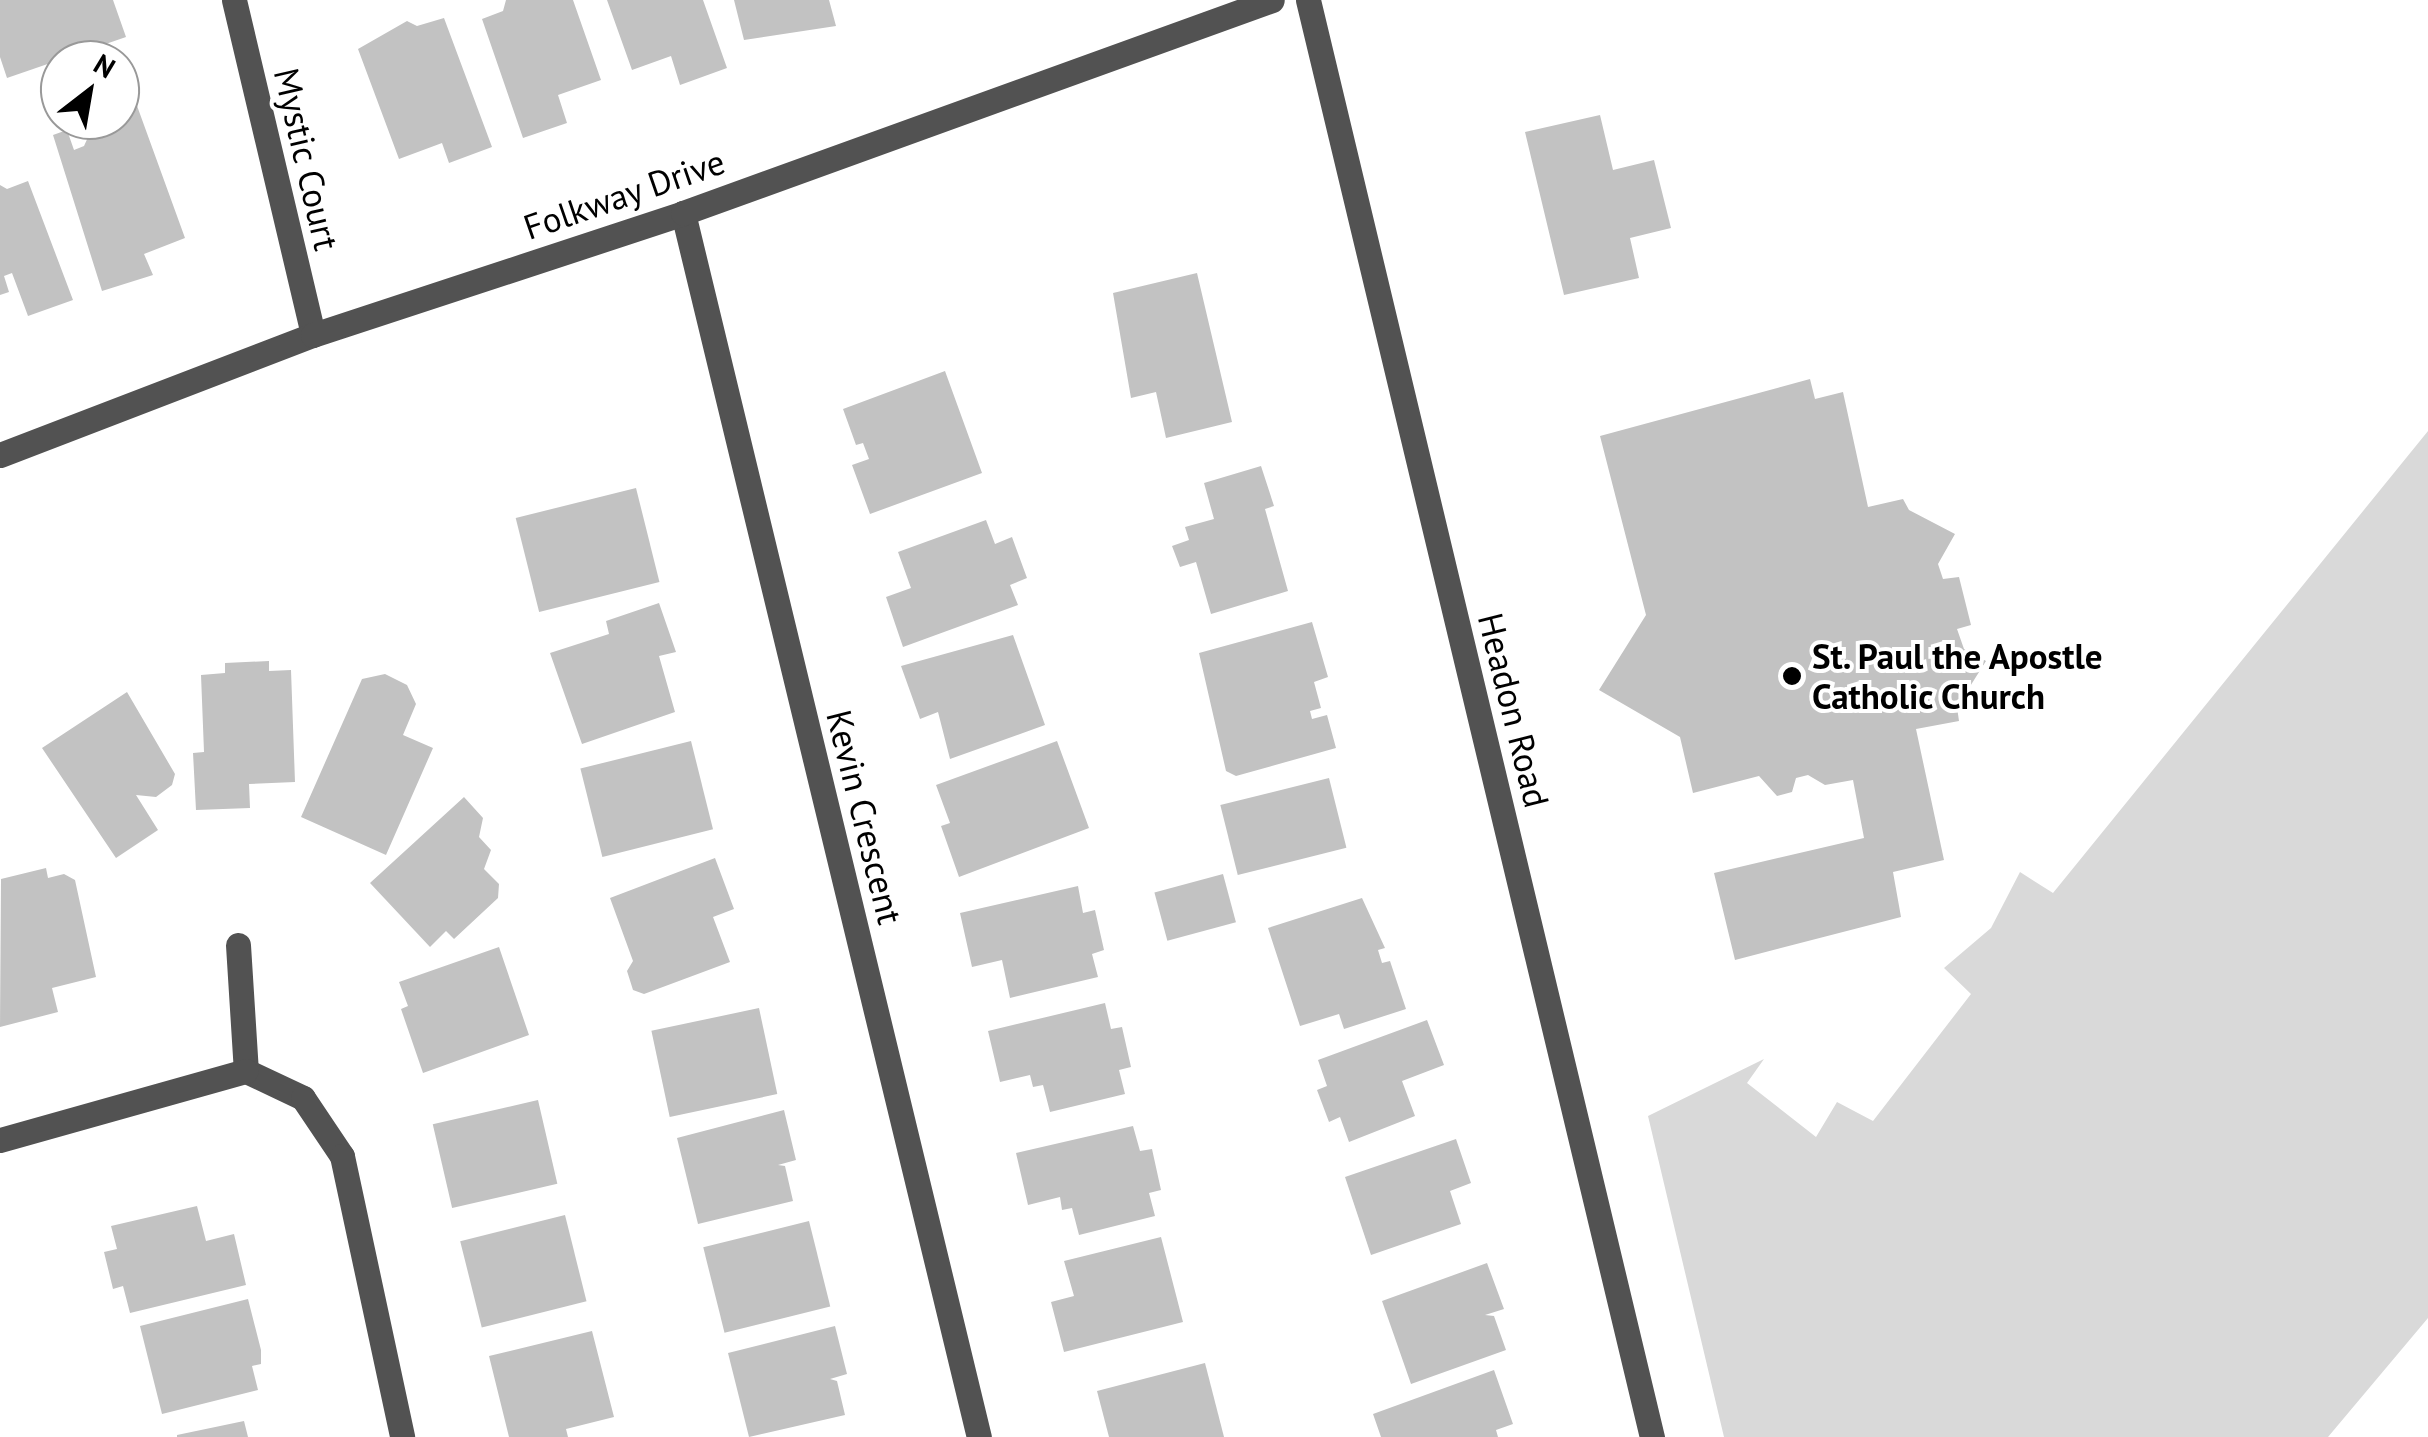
<!DOCTYPE html>
<html>
<head>
<meta charset="utf-8">
<style>
  body { margin:0 }
  #map { position:relative; width:2428px; height:1437px; overflow:hidden; background:#fff; font-family:"PT Sans",sans-serif }
  div>[style] { position:absolute }
  .green>* { inset:0; background:#d9d9d9 }
  .building>* { inset:0; background:#c2c2c2; transform-origin:0 0 }
  .minor>* { height:25px; margin:-12.5px; padding:0 12.5px; transform-origin:12.5px; border-radius:12.5px; background:#525252 }
  .dots>* { width:28px; height:28px; translate:-50% -50%; box-sizing:border-box; border:5px solid #fff; border-radius:50% }
  span { translate:-50% -50%; white-space:nowrap; text-align:center; line-height:1.15; -webkit-text-stroke:8px #fff; paint-order:stroke }
  .street-label { font-size:35px; color:#000 }
  .poi-label { font-size:35px; color:#000; font-weight:700 }
  .left { translate:0 -50%; text-align:left }
  .north { position:absolute; left:40px; top:40px; width:100px; height:100px; box-sizing:border-box; background:#fff; border:2px solid #999; border-radius:50%; rotate:31deg; font-size:28px; font-weight:700; line-height:40px; text-align:center; color:#000 }
  .north::after { content:''; display:block; margin:auto; width:35px; height:45px; background:#000; clip-path:polygon(50% 0,100% 100%,50% 72%,0 100%) }
</style>
</head>
<body>
<div id="map">
  <div class="green">
    <i style="clip-path:polygon(2428px 431px,2428px 1318px,2328px 1437px,1724px 1437px,1648px 1116px,1764px 1059px,1747px 1083px,1816px 1137px,1837px 1102px,1873px 1121px,1971px 994px,1944px 968px,1991px 928px,2020px 872px,2053px 893px)"></i>
  </div>
  <div class="building">
    <i style="clip-path:polygon(0 0,113px 0,126px 37px,7px 78px,0 57px)"></i>
    <i style="clip-path:polygon(506px 0,573px 0,601px 80px,558px 95px,567px 123px,523px 138px,482px 19px,503px 11px)"></i>
    <i style="clip-path:polygon(607px 0,703px 0,727px 68px,680px 85px,671px 56px,632px 70px)"></i>
    <i style="clip-path:polygon(734px 0,829px 0,836px 26px,744px 40px)"></i>
    <i style="clip-path:polygon(444px 18px,492px 147px,449px 163px,442px 143px,399px 159px,358px 49px,407px 21px,417px 26px)"></i>
    <i style="clip-path:polygon(136px 103px,185px 238px,144px 254px,153px 275px,102px 291px,53px 135px,67px 130px,74px 150px,84px 146px,89px 135px,110px 126px,108px 120px,120px 120px,120px 109px)"></i>
    <i style="clip-path:polygon(1600px 115px,1613px 170px,1654px 160px,1671px 228px,1630px 238px,1639px 278px,1564px 295px,1525px 132px)"></i>
    <i style="clip-path:polygon(28px 181px,73px 300px,28px 316px,12px 273px,4px 276px,9px 292px,0 295px,0 185px,7px 189px)"></i>
    <i style="clip-path:polygon(1197px 273px,1232px 422px,1166px 438px,1156px 392px,1131px 398px,1113px 293px)"></i>
    <i style="clip-path:polygon(945px 371px,982px 473px,870px 514px,852px 465px,869px 459px,863px 443px,856px 445px,843px 409px)"></i>
    <i style="clip-path:polygon(1810px 379px,1815px 399px,1843px 392px,1868px 507px,1903px 499px,1909px 510px,1955px 534px,1938px 564px,1943px 579px,1959px 577px,1971px 625px,1957px 629px,1964px 649px,1986px 661px,1957px 707px,1959px 721px,1916px 729px,1944px 860px,1893px 872px,1901px 917px,1735px 960px,1714px 873px,1864px 838px,1853px 780px,1825px 785px,1808px 775px,1796px 778px,1792px 792px,1777px 796px,1759px 776px,1693px 793px,1680px 737px,1599px 690px,1646px 615px,1600px 436px)"></i>
    <i style="clip-path:polygon(1261px 466px,1274px 506px,1265px 509px,1288px 591px,1211px 614px,1196px 562px,1180px 567px,1172px 546px,1189px 540px,1185px 527px,1214px 519px,1204px 483px)"></i>
    <i style="left:636px;top:488px;width:97px;height:124px;rotate:76deg"></i>
    <i style="clip-path:polygon(986px 520px,995px 544px,1012px 537px,1027px 578px,1010px 585px,1018px 605px,903px 647px,886px 597px,911px 588px,898px 552px)"></i>
    <i style="clip-path:polygon(659px 603px,676px 652px,659px 656px,675px 712px,582px 744px,550px 653px,609px 634px,606px 621px)"></i>
    <i style="clip-path:polygon(1312px 622px,1328px 677px,1314px 682px,1321px 708px,1310px 711px,1312px 719px,1327px 715px,1336px 748px,1236px 776px,1226px 771px,1199px 653px)"></i>
    <i style="clip-path:polygon(1013px 635px,1045px 725px,950px 759px,938px 712px,920px 719px,901px 666px)"></i>
    <i style="clip-path:polygon(269px 661px,269px 671px,291px 670px,295px 782px,249px 784px,250px 808px,196px 810px,193px 753px,204px 752px,201px 675px,225px 673px,225px 663px)"></i>
    <i style="clip-path:polygon(385px 674px,407px 685px,416px 704px,403px 735px,433px 748px,386px 855px,301px 817px,362px 679px)"></i>
    <i style="clip-path:polygon(127px 692px,175px 774px,172px 785px,156px 797px,136px 795px,158px 830px,116px 858px,42px 748px)"></i>
    <i style="left:691px;top:741px;width:91px;height:114px;rotate:76deg"></i>
    <i style="clip-path:polygon(1057px 741px,1089px 828px,959px 877px,941px 826px,950px 823px,936px 785px)"></i>
    <i style="left:1329px;top:778px;width:72px;height:112px;rotate:76deg"></i>
    <i style="clip-path:polygon(464px 797px,483px 818px,479px 837px,491px 850px,484px 869px,499px 884px,498px 898px,454px 939px,446px 931px,430px 947px,370px 883px)"></i>
    <i style="clip-path:polygon(715px 858px,734px 909px,713px 917px,730px 962px,644px 994px,633px 990px,627px 971px,633px 961px,610px 898px)"></i>
    <i style="clip-path:polygon(46px 868px,48px 878px,64px 874px,75px 880px,96px 977px,52px 988px,58px 1012px,0 1027px,1px 879px)"></i>
    <i style="left:1223px;top:874px;width:50px;height:71px;rotate:75deg"></i>
    <i style="clip-path:polygon(1078px 886px,1083px 913px,1095px 910px,1104px 950px,1092px 954px,1098px 977px,1010px 998px,1002px 960px,972px 967px,960px 913px)"></i>
    <i style="clip-path:polygon(1362px 898px,1385px 948px,1378px 950px,1382px 963px,1390px 961px,1406px 1009px,1344px 1029px,1339px 1014px,1300px 1026px,1268px 928px)"></i>
    <i style="clip-path:polygon(499px 947px,529px 1035px,423px 1073px,401px 1009px,408px 1006px,399px 982px)"></i>
    <i style="clip-path:polygon(1105px 1003px,1111px 1029px,1122px 1027px,1131px 1067px,1119px 1070px,1125px 1094px,1050px 1112px,1043px 1085px,1033px 1087px,1030px 1075px,1000px 1082px,988px 1031px)"></i>
    <i style="left:759px;top:1008px;width:88px;height:110px;rotate:78deg"></i>
    <i style="clip-path:polygon(1427px 1020px,1444px 1065px,1402px 1081px,1415px 1116px,1349px 1142px,1340px 1117px,1329px 1122px,1317px 1090px,1327px 1086px,1318px 1060px)"></i>
    <i style="left:538px;top:1100px;width:86px;height:108px;rotate:77deg"></i>
    <i style="clip-path:polygon(784px 1110px,796px 1160px,778px 1165px,785px 1166px,793px 1201px,698px 1224px,677px 1138px)"></i>
    <i style="clip-path:polygon(1133px 1126px,1140px 1151px,1152px 1149px,1161px 1190px,1149px 1193px,1155px 1216px,1079px 1235px,1072px 1208px,1062px 1210px,1060px 1197px,1028px 1205px,1016px 1153px)"></i>
    <i style="clip-path:polygon(1456px 1139px,1471px 1183px,1450px 1191px,1461px 1224px,1371px 1255px,1345px 1177px)"></i>
    <i style="clip-path:polygon(197px 1206px,206px 1241px,234px 1234px,246px 1285px,130px 1313px,123px 1286px,113px 1289px,104px 1252px,117px 1249px,111px 1226px)"></i>
    <i style="left:565px;top:1215px;width:89px;height:108px;rotate:76deg"></i>
    <i style="left:809px;top:1221px;width:88px;height:109px;rotate:76deg"></i>
    <i style="clip-path:polygon(1161px 1237px,1183px 1322px,1064px 1352px,1051px 1302px,1074px 1296px,1064px 1261px)"></i>
    <i style="clip-path:polygon(1487px 1263px,1504px 1309px,1485px 1315px,1494px 1316px,1506px 1350px,1411px 1384px,1382px 1301px)"></i>
    <i style="clip-path:polygon(248px 1299px,261px 1350px,261px 1364px,252px 1366px,258px 1390px,162px 1414px,140px 1326px)"></i>
    <i style="clip-path:polygon(835px 1326px,847px 1374px,830px 1379px,837px 1381px,845px 1415px,749px 1437px,728px 1353px)"></i>
    <i style="clip-path:polygon(592px 1331px,614px 1417px,566px 1429px,568px 1437px,509px 1437px,489px 1356px)"></i>
    <i style="clip-path:polygon(1205px 1363px,1224px 1437px,1109px 1437px,1097px 1391px)"></i>
    <i style="clip-path:polygon(1494px 1370px,1513px 1424px,1496px 1430px,1498px 1437px,1381px 1437px,1373px 1414px)"></i>
    <i style="clip-path:polygon(244px 1421px,248px 1437px,177px 1437px,177px 1435px)"></i>
  </div>
  <div class="minor">
    <i style="left:234px;top:0;width:344px;rotate:76.7deg"></i>
    <i style="left:1308px;top:0;width:1478px;rotate:76.54deg"></i>
    <i style="left:683px;top:213px;width:1259px;rotate:76.41deg"></i>
    <i style="left:0;top:455px;width:335px;rotate:-21deg"></i>
    <i style="left:313px;top:335px;width:390px;rotate:-18.2deg"></i>
    <i style="left:683px;top:213px;width:626px;rotate:-19.88deg"></i>
    <i style="left:238px;top:945px;width:126px;rotate:86.4deg"></i>
    <i style="left:246px;top:1071px;width:63px;rotate:25.3deg"></i>
    <i style="left:303px;top:1098px;width:70px;rotate:56.1deg"></i>
    <i style="left:342px;top:1156px;width:287px;rotate:77.9deg"></i>
    <i style="left:0;top:1140px;width:255px;rotate:-15.7deg"></i>
  </div>
  <div class="dots">
    <i style="left:1792px;top:676px;background:#000"></i>
  </div>
  <div class="street-label">
    <span style="left:307px;top:159px;rotate:77deg">Mystic Court</span>
    <span style="left:624px;top:194px;rotate:-19deg">Folkway Drive</span>
    <span style="left:1514px;top:710px;rotate:76deg">Headon Road</span>
    <span style="left:865px;top:817px;rotate:76deg">Kevin Crescent</span>
  </div>
  <div class="poi-label">
    <span class="left" style="left:1812px;top:676px">St. Paul the Apostle<br>Catholic Church</span>
  </div>
  <div class="north">N</div>
</div>
</body>
</html>
